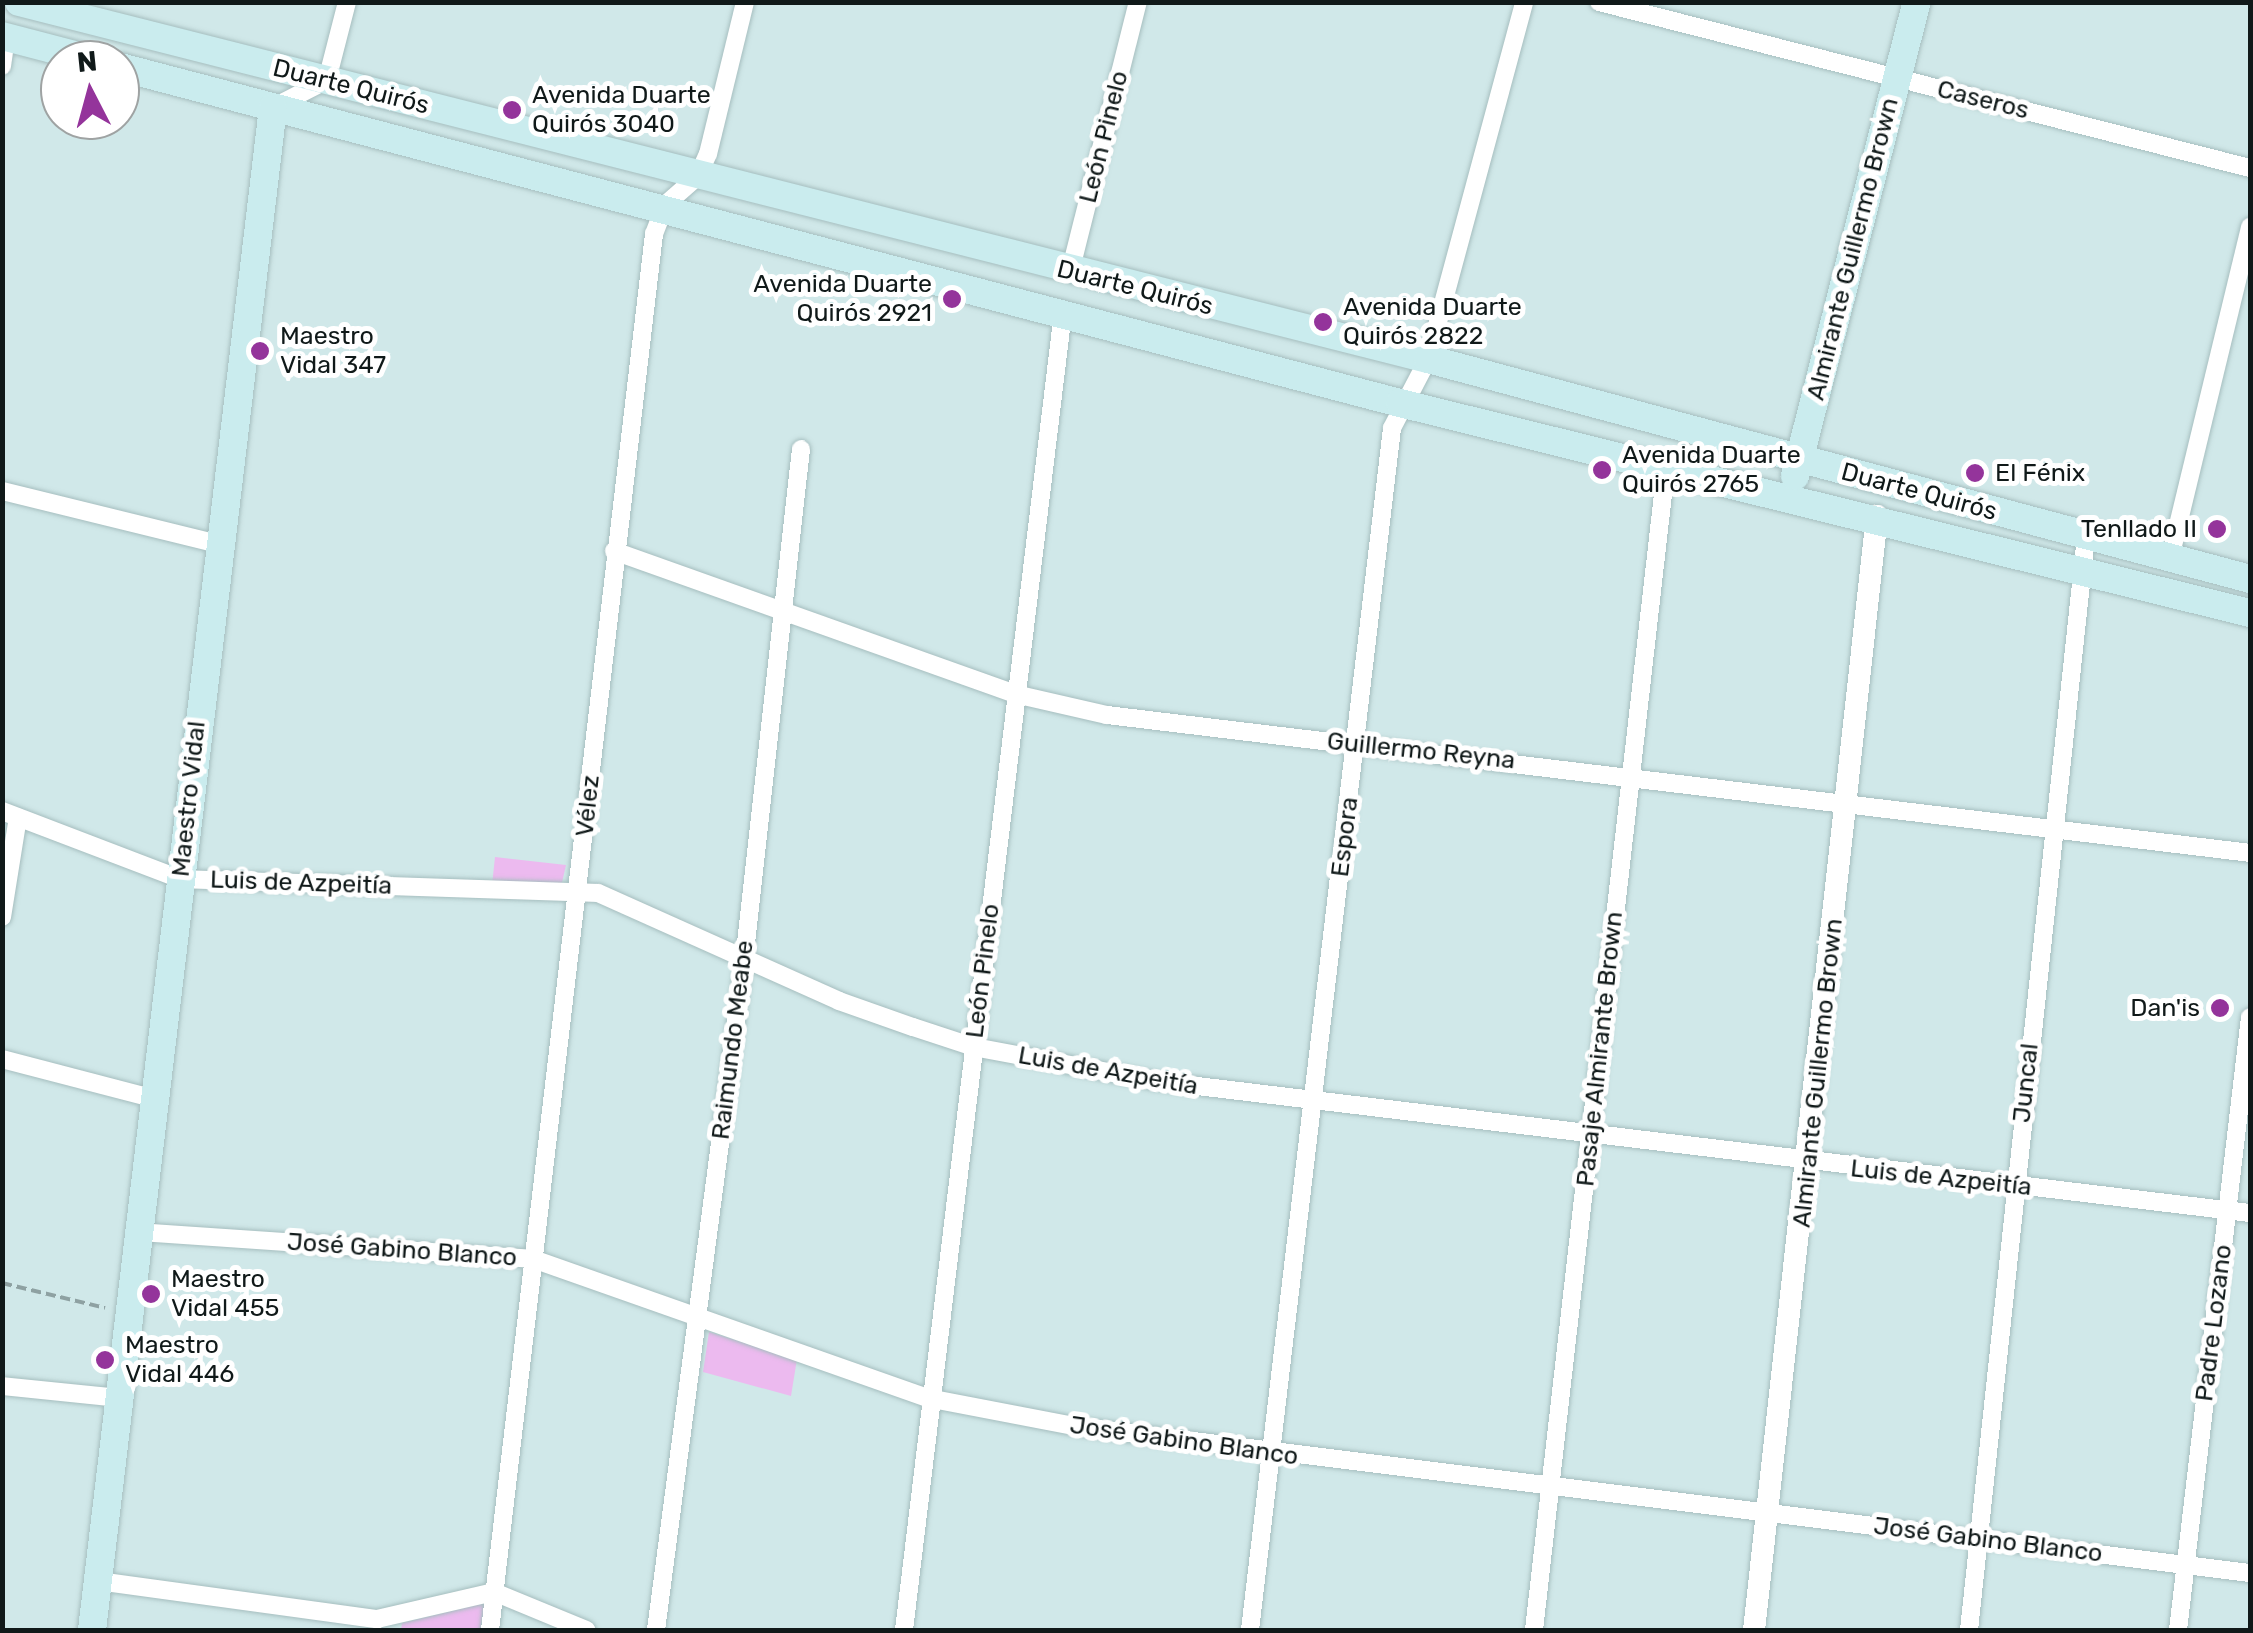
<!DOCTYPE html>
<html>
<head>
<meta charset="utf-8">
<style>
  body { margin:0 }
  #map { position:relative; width:2253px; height:1633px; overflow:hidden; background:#d0e8e9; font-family:Rubik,sans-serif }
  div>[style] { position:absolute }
  .green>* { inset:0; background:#ecbaef }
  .path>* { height:4px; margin-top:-2px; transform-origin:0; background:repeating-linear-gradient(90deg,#8ea1a2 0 10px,transparent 0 15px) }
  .roads { filter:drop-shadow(0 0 2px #a6bebf) drop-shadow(0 0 2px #a6bebf) }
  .minor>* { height:18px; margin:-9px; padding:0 9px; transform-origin:9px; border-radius:9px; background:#fff }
  .tertiary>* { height:22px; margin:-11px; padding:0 11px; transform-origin:11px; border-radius:11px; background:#fff }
  .secondary>* { height:28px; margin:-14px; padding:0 14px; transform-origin:14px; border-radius:14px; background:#caecee }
  .dots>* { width:28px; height:28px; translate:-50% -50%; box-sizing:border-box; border:5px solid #fff; border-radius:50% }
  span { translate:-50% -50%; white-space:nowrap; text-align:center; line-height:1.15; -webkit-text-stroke:10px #fff; paint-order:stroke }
  .street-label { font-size:25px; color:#101919 }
  .poi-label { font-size:25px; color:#101919 }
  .left { translate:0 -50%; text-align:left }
  .right { translate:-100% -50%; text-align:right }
  .frame { position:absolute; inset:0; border:5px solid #101919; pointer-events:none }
  .north { position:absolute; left:40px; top:40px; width:100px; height:100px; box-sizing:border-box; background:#fff; border:2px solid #9fa3a3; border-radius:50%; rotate:354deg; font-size:28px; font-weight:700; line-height:40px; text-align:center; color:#101919 }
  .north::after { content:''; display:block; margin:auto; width:35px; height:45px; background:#94349b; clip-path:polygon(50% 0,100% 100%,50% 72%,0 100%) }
</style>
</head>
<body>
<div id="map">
  <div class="green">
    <i style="clip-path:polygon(495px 857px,566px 865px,561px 887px,492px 885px)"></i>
    <i style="clip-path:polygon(709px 1332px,797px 1359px,791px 1396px,703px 1372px)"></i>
    <i style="clip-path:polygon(485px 1603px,480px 1630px,401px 1630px,402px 1623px)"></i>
  </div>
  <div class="path">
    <i style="left:2px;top:1283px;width:106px;rotate:13.6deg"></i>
  </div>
  <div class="roads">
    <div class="minor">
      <i style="left:1599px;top:2px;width:672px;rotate:14.31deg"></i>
      <i style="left:2px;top:66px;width:29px;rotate:-82deg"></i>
      <i style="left:274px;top:107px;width:59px;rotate:-27deg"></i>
      <i style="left:327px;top:80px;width:81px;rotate:-75.6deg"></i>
      <i style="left:1070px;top:272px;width:278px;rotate:-75.9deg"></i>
      <i style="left:2px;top:491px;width:221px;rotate:13.8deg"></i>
      <i style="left:614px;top:551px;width:426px;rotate:19.6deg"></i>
      <i style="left:1015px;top:694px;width:94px;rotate:12.9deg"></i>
      <i style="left:1107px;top:715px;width:1151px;rotate:6.88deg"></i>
      <i style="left:2170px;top:558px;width:341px;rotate:-76.4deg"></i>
      <i style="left:2px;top:811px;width:191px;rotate:20.9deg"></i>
      <i style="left:180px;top:879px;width:418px;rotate:1.9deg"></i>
      <i style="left:598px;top:893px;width:264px;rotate:24.1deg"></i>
      <i style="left:839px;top:1001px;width:78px;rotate:19.4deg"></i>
      <i style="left:913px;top:1027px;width:64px;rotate:18.2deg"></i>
      <i style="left:974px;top:1047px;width:185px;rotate:10.6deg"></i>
      <i style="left:1156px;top:1081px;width:1102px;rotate:6.88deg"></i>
      <i style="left:2px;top:917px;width:101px;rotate:-80.9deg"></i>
      <i style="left:2px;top:1059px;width:155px;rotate:14.6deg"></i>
      <i style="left:138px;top:1232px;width:396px;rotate:3.9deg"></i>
      <i style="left:533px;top:1259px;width:419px;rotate:19.4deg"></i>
      <i style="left:928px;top:1398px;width:148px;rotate:10.9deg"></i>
      <i style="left:1073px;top:1426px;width:1186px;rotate:7.12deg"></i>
      <i style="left:2px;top:1386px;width:119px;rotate:5.8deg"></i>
      <i style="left:98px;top:1581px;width:282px;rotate:7.8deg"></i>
      <i style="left:377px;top:1619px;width:120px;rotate:-13deg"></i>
      <i style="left:494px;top:1592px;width:100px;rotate:22.4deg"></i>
      <i style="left:490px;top:1630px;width:1406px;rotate:-83.3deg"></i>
      <i style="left:654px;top:234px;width:31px;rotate:-69deg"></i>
      <i style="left:665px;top:205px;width:44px;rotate:-41.3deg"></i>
      <i style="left:698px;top:176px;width:24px;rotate:-66deg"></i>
      <i style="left:708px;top:154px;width:156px;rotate:-76.3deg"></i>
      <i style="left:656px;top:1630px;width:675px;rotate:-82.51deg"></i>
      <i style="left:744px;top:961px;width:515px;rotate:-83.65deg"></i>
      <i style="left:904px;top:1630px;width:1328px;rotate:-83.12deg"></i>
      <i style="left:1250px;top:1630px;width:1210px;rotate:-83.26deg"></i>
      <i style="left:1392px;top:428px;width:78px;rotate:-62.4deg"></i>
      <i style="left:1428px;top:359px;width:370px;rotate:-74.9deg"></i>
      <i style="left:1534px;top:1630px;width:1169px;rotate:-83.52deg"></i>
      <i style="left:1969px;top:1630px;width:1099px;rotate:-83.89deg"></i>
      <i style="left:2178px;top:1630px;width:617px;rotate:-83.3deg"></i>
    </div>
    <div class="tertiary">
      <i style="left:1754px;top:1630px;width:1121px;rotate:-83.7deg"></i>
    </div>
    <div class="secondary">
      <i style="left:19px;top:2px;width:1454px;rotate:14.22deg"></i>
      <i style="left:1428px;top:359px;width:851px;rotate:14.98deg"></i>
      <i style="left:2px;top:36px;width:95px;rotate:14.6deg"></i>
      <i style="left:120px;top:67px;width:1323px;rotate:14.71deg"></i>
      <i style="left:1400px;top:403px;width:876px;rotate:13.88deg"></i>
      <i style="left:1795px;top:476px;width:489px;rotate:-75.6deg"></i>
      <i style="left:92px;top:1630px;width:1533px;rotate:-83.22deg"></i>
    </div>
  </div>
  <div class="dots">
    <i style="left:512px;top:110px;background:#94349b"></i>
    <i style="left:952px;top:299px;background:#94349b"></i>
    <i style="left:1323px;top:322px;background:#94349b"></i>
    <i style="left:260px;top:351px;background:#94349b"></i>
    <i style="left:1602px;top:470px;background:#94349b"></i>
    <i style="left:1975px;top:473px;background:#94349b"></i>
    <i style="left:2217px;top:529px;background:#94349b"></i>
    <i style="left:2220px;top:1008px;background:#94349b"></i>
    <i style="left:151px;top:1294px;background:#94349b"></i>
    <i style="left:105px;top:1360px;background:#94349b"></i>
  </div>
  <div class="street-label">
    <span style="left:351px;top:87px;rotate:14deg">Duarte Quirós</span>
    <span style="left:1983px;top:100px;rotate:14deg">Caseros</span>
    <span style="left:1104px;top:137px;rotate:-76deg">León Pinelo</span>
    <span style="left:1853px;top:249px;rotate:-76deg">Almirante Guillermo Brown</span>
    <span style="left:1135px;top:288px;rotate:14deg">Duarte Quirós</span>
    <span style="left:1919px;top:492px;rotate:15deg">Duarte Quirós</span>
    <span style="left:1421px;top:751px;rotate:6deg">Guillermo Reyna</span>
    <span style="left:189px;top:799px;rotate:-84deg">Maestro Vidal</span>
    <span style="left:588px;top:806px;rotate:-84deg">Vélez</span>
    <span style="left:1345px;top:837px;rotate:-83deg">Espora</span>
    <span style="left:301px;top:883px;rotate:2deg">Luis de Azpeitía</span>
    <span style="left:983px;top:971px;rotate:-83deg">León Pinelo</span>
    <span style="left:733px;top:1040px;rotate:-83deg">Raimundo Meabe</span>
    <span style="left:1600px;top:1049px;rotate:-84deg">Pasaje Almirante Brown</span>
    <span style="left:1108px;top:1071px;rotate:10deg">Luis de Azpeitía</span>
    <span style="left:1818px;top:1073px;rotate:-84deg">Almirante Guillermo Brown</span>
    <span style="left:2026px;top:1083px;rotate:-84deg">Juncal</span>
    <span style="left:1941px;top:1178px;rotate:6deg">Luis de Azpeitía</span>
    <span style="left:402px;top:1250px;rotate:4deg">José Gabino Blanco</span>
    <span style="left:2214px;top:1323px;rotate:-83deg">Padre Lozano</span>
    <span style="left:1184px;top:1441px;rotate:8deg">José Gabino Blanco</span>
    <span style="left:1988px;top:1540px;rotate:7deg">José Gabino Blanco</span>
  </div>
  <div class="poi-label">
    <span class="left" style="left:532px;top:110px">Avenida Duarte<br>Quirós 3040</span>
    <span class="right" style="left:932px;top:299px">Avenida Duarte<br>Quirós 2921</span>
    <span class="left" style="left:1343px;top:322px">Avenida Duarte<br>Quirós 2822</span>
    <span class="left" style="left:280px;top:351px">Maestro<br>Vidal 347</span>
    <span class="left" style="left:1622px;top:470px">Avenida Duarte<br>Quirós 2765</span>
    <span class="left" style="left:1995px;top:473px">El Fénix</span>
    <span class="right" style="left:2197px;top:529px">Tenllado II</span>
    <span class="right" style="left:2200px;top:1008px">Dan'is</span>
    <span class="left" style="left:171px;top:1294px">Maestro<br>Vidal 455</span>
    <span class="left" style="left:125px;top:1360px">Maestro<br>Vidal 446</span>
  </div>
  <div class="frame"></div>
  <div class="north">N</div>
</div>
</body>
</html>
